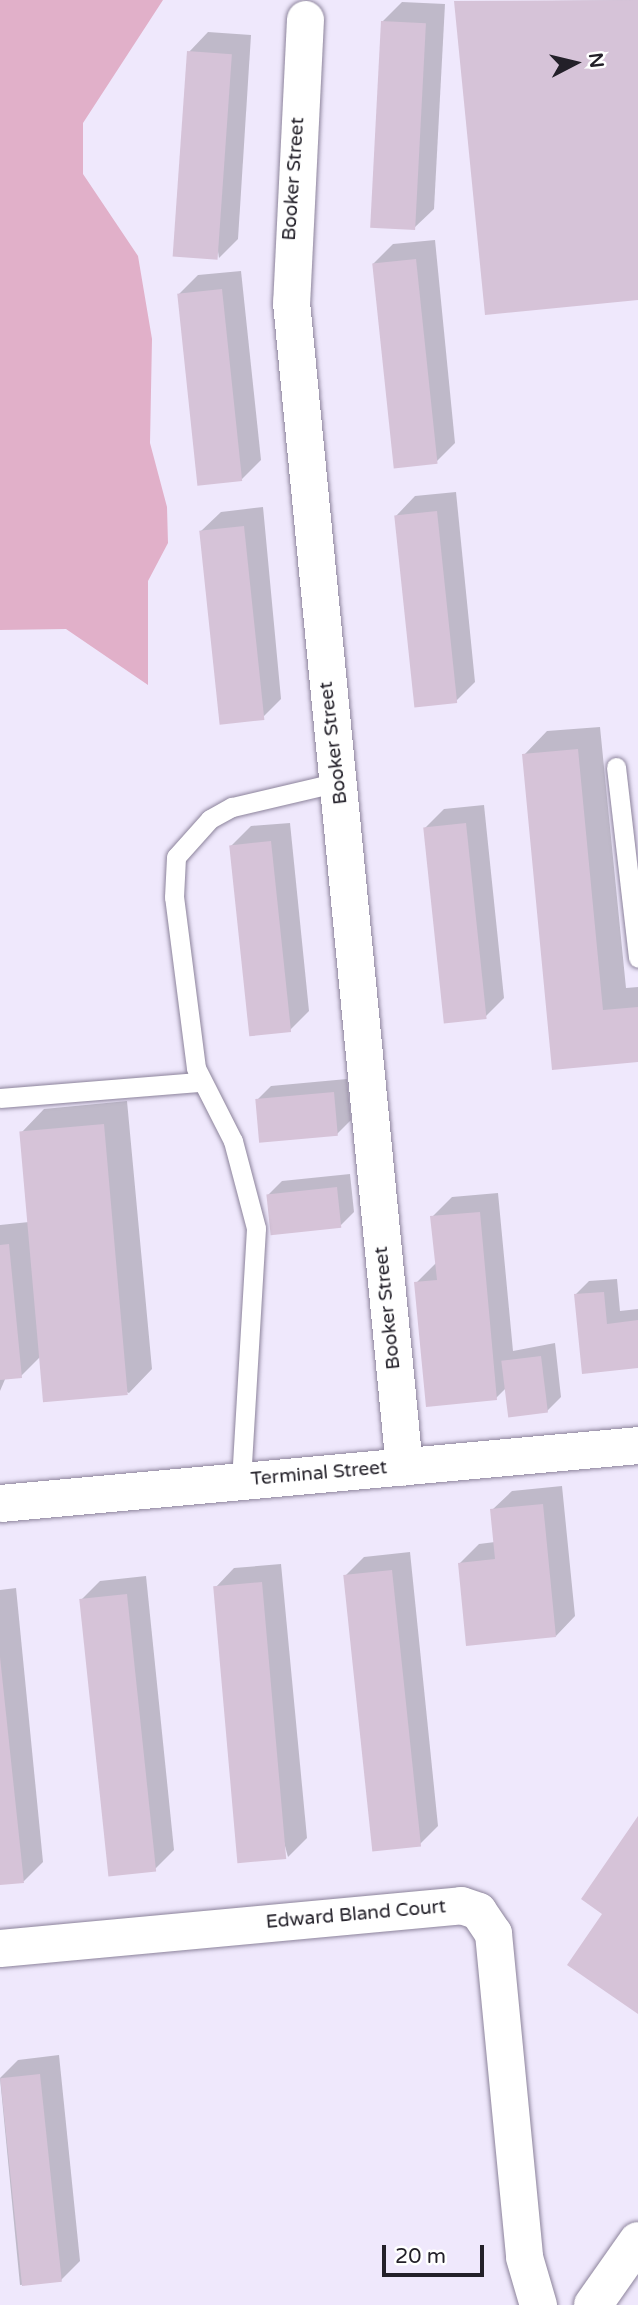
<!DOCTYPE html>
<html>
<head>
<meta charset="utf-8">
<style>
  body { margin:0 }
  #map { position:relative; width:638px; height:2305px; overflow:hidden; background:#efe8fc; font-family:"Varela Round",sans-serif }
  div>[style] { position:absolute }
  .green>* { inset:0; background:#e1b0c9 }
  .shadow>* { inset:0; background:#0003 }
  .building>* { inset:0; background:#d6c3d8; transform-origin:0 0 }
  .roads { filter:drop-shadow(0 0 2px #8c839b) drop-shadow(0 0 2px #8c839b) }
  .service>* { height:19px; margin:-9.5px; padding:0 9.5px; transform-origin:9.5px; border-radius:9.5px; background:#fff }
  .minor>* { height:37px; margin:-18.5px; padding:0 18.5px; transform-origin:18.5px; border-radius:18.5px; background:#fff }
  .trunk>* { height:38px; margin:-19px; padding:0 19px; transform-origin:19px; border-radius:19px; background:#fff }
  span { translate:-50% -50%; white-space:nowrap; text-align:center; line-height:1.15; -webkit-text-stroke:7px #fff; paint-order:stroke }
  .street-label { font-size:19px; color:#232029 }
  .north { position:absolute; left:540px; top:28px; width:70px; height:70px; -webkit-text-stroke:5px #fff; paint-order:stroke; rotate:83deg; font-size:19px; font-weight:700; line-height:28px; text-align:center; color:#232029 }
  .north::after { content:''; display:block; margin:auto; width:24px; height:32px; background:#232029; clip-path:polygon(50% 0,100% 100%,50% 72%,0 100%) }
  .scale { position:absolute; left:382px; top:2245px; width:102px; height:32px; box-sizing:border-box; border:4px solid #232029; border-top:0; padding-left:9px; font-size:21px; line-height:24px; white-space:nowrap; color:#232029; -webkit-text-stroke:5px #fff; paint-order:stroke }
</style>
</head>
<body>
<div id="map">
  <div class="green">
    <i style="clip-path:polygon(0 0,163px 0,83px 123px,83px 174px,138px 256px,152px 339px,150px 443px,167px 507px,168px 543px,148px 581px,148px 685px,66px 629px,0 630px)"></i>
  </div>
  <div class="shadow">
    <i style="clip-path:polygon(638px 0,638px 298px,455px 2px)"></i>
    <i style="clip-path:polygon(402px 2px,445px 4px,434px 209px,414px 228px,382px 22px)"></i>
    <i style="clip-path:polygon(208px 32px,251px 35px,238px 239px,219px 258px,189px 52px)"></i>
    <i style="clip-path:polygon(435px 240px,455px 443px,436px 462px,373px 264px,393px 244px)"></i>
    <i style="clip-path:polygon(241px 271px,261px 460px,241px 480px,179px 294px,198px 275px)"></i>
    <i style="clip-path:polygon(456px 492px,475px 682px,456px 701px,396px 516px,415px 496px)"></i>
    <i style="clip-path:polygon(263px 507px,281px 699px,262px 718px,201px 531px,221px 512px)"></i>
    <i style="clip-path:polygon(600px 727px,626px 988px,638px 987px,638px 1060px,554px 1068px,524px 755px,547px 731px)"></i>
    <i style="clip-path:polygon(484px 805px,504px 998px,484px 1018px,425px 828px,444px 809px)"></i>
    <i style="clip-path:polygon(290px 823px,309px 1011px,290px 1030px,231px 846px,251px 826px)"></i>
    <i style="clip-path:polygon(347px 1079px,351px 1120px,337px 1134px,257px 1100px,271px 1086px)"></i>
    <i style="clip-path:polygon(127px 1101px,152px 1369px,129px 1393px,42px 1355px,21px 1376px,6px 1377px,0 1391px,0 1225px,29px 1222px,21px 1133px,44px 1109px)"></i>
    <i style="clip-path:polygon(350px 1174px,354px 1212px,340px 1226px,268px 1195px,282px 1181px)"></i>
    <i style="clip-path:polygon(498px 1193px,513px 1351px,555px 1343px,561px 1397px,547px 1411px,505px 1389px,496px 1398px,416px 1283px,437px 1262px,432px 1217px,452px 1197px)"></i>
    <i style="clip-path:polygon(617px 1279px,620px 1311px,638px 1309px,638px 1366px,575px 1295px,589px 1281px)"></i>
    <i style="clip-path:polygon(562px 1486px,575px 1616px,556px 1636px,460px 1563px,479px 1544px,495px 1542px,492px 1510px,512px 1491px)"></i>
    <i style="clip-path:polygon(410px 1552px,438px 1826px,419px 1845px,345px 1576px,364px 1557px)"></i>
    <i style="clip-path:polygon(281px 1564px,307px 1838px,288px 1857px,215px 1588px,234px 1568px)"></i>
    <i style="clip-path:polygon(146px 1576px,174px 1850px,155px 1869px,81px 1600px,100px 1581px)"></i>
    <i style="clip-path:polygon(16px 1588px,43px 1862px,24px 1881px,0 1883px,0 1590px)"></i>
    <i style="clip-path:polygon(59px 2055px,80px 2261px,60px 2281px,20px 2285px,0 2078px,18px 2060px)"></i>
  </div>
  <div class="building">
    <i style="clip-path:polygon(638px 0,638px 300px,485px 315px,454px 1px)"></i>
    <i style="left:381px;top:21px;width:45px;height:207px;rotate:3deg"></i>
    <i style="left:187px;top:51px;width:45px;height:206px;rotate:4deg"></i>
    <i style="left:416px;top:259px;width:206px;height:44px;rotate:84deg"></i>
    <i style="left:222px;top:289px;width:193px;height:45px;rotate:84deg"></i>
    <i style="left:437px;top:511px;width:193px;height:43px;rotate:84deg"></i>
    <i style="left:244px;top:526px;width:195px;height:45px;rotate:84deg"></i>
    <i style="clip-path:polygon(578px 749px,603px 1010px,638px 1007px,638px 1062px,552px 1070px,522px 754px)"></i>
    <i style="left:466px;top:823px;width:197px;height:43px;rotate:84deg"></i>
    <i style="left:271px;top:841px;width:192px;height:42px;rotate:84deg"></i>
    <i style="left:334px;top:1092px;width:44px;height:79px;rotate:85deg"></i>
    <i style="left:104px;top:1124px;width:272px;height:85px;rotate:85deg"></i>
    <i style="left:337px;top:1187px;width:41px;height:71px;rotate:84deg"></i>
    <i style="clip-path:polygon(480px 1212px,497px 1400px,426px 1407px,414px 1282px,437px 1280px,430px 1216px)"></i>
    <i style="clip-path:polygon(9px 1244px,22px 1378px,0 1380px,0 1245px)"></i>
    <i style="clip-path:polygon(604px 1292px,607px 1324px,638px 1320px,638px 1368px,582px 1374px,574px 1294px)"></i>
    <i style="left:541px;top:1356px;width:57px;height:40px;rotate:83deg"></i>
    <i style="clip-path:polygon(543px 1504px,556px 1637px,466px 1646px,458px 1563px,495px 1559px,490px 1509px)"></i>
    <i style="left:392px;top:1570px;width:278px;height:49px;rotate:84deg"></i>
    <i style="left:262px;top:1582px;width:278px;height:49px;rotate:85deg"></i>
    <i style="left:127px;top:1594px;width:279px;height:48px;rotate:84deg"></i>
    <i style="clip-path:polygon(0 1657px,24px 1883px,0 1885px)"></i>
    <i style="clip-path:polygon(638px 1816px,638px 2014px,567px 1965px,602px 1914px,581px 1899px)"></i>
    <i style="left:40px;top:2074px;width:209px;height:40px;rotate:84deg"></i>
  </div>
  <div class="roads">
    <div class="service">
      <i style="left:616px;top:767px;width:192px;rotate:83.4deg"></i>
      <i style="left:0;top:1098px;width:202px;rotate:-4.6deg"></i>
      <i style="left:241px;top:1481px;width:253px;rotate:-86.6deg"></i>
      <i style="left:256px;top:1228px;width:90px;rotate:-104.8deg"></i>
      <i style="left:233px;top:1141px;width:82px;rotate:-116.9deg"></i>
      <i style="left:196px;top:1068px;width:172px;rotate:-97.3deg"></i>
      <i style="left:174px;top:897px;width:40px;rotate:-87.1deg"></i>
      <i style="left:176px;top:857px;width:51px;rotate:-48.2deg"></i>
      <i style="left:210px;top:819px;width:25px;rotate:-29deg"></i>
      <i style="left:232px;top:807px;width:110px;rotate:-13.2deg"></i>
    </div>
    <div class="minor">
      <i style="left:305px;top:19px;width:283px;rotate:92.8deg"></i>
      <i style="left:291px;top:302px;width:1170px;rotate:84.46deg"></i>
      <i style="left:0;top:1503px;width:641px;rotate:-5.19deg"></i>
      <i style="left:0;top:1948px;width:463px;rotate:-5.3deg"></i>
      <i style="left:461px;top:1905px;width:18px;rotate:19deg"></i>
      <i style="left:478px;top:1911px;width:27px;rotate:56deg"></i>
      <i style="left:493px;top:1933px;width:325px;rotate:84.5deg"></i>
      <i style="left:524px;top:2257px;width:50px;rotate:73.7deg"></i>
    </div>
    <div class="trunk">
      <i style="left:593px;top:2305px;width:78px;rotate:-54.9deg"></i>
    </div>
  </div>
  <div class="street-label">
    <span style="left:294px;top:179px;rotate:-86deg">Booker Street</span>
    <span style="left:334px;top:743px;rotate:-97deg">Booker Street</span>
    <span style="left:388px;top:1308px;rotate:-96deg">Booker Street</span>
    <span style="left:319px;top:1474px;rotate:-5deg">Terminal Street</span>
    <span style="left:356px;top:1915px;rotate:-5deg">Edward Bland Court</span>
  </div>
  <div class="north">N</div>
  <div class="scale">20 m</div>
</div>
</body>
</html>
